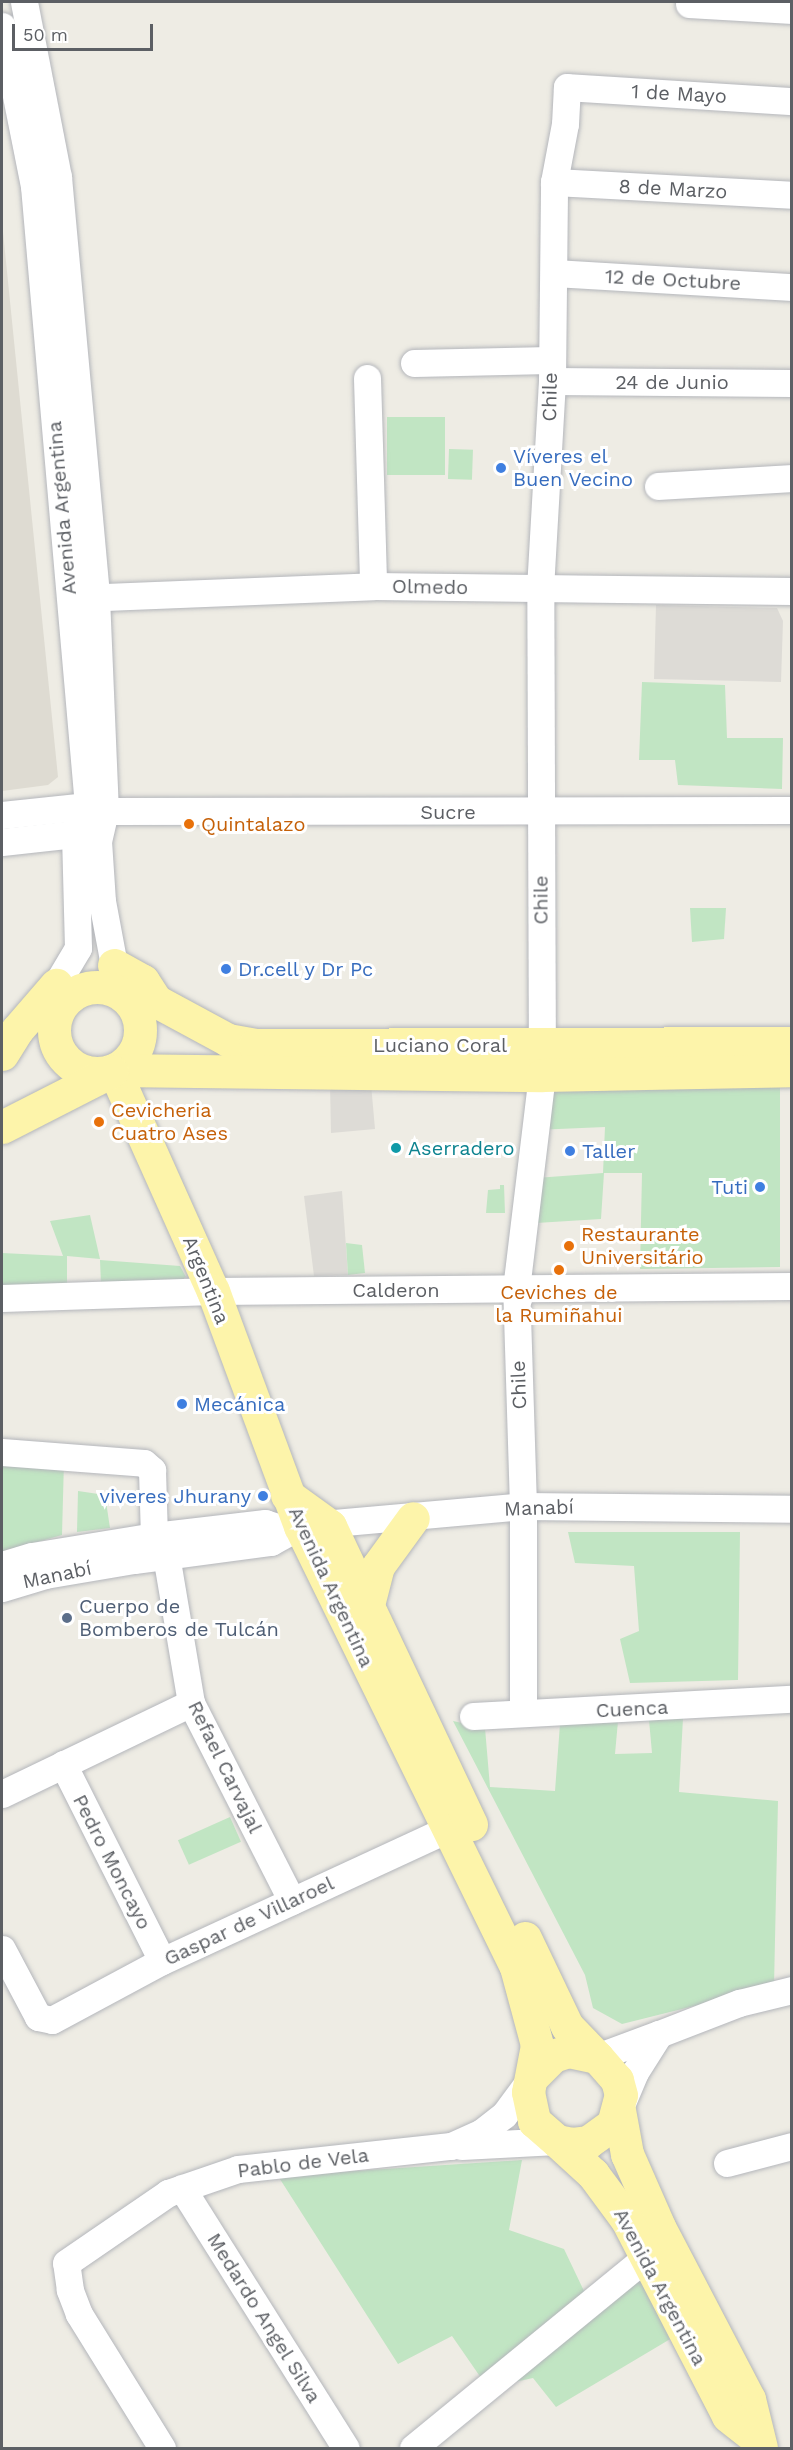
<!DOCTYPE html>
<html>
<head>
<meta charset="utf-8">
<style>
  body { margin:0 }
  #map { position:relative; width:793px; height:2450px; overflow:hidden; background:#eeece4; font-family:"Work Sans",sans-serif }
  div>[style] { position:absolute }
  .industrial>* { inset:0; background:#dddbd6 }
  .education>* { inset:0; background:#dedbd2 }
  .green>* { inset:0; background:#c1e5c3; transform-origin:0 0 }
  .roads { filter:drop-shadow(0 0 2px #b4b6bb) drop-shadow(0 0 2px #b4b6bb) }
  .minor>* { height:27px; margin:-13.5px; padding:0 13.5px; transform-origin:13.5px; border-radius:13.5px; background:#fff }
  .major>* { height:33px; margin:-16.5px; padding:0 16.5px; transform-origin:16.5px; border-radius:16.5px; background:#fdf4aa }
  .major>.ring { margin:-16.5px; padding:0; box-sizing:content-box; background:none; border:33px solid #fdf4aa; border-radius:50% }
  .dots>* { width:16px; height:16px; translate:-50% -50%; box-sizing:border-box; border:3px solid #fff; border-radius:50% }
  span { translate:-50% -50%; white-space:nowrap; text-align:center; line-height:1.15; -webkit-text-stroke:6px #fff; paint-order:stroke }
  .street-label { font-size:20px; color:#5c5f64 }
  .shop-label { font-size:20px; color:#366cbe }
  .left { translate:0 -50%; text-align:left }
  .right { translate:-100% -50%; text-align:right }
  .food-label { font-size:20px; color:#c56008 }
  .culture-label { font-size:20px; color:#0d838f }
  .service-label { font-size:20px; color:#4e5e75 }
  .frame { position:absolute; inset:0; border:3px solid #5c5f64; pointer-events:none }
  .scale { position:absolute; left:12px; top:24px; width:141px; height:27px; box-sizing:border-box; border:3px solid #5c5f64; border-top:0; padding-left:8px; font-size:18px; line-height:21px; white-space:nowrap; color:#5c5f64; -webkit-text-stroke:4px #fff; paint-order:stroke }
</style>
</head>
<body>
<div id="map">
  <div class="industrial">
    <i style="clip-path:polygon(656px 605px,777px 608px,783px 621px,781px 682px,654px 679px)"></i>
    <i style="clip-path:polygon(330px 1084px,371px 1084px,375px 1129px,331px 1133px)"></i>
    <i style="clip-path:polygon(342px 1191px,348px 1275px,314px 1276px,304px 1196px)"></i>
  </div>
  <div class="education">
    <i style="clip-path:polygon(2px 222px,58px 777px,48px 785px,2px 791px)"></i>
  </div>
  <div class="green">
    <i style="left:387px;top:417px;width:58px;height:58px"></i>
    <i style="left:449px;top:449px;width:24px;height:30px;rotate:2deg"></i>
    <i style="clip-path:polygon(642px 682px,725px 685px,727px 738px,783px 738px,782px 789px,678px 785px,675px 760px,639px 760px)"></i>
    <i style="clip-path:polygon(690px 908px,726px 908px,724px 939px,692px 942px)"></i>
    <i style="clip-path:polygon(780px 1083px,780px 1267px,640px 1269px,642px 1173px,604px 1173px,601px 1219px,536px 1223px,536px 1178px,603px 1173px,605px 1127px,535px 1130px,535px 1087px)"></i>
    <i style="clip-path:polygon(500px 1185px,504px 1185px,505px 1213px,486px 1213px,488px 1190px,500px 1189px)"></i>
    <i style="clip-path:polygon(90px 1215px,100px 1259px,67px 1256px,67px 1285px,2px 1286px,2px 1253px,63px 1256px,50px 1221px)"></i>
    <i style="clip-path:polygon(346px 1243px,362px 1245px,365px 1273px,348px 1275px)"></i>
    <i style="clip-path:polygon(100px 1260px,180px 1266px,186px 1277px,177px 1284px,101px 1284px)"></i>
    <i style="clip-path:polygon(2px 1456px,64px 1461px,62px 1535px,2px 1552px)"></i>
    <i style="clip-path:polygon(78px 1491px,105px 1495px,110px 1528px,77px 1532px)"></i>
    <i style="clip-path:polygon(568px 1532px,740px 1532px,738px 1680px,630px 1683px,620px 1639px,639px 1631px,634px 1566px,575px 1563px)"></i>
    <i style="clip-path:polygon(648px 1709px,683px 1718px,679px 1792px,778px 1801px,774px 1986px,622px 2024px,593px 2008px,585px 1975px,453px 1721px,485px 1728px,490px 1787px,555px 1791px,560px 1724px,619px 1710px,615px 1754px,652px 1753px)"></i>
    <i style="left:230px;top:1817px;width:27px;height:57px;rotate:66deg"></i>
    <i style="clip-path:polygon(522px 2160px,509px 2230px,564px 2249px,584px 2291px,637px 2264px,672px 2338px,556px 2407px,533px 2378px,488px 2388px,452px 2336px,398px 2364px,278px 2176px)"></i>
  </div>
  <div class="roads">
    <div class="minor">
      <i style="left:24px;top:2px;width:178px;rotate:79deg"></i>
      <i style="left:58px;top:177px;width:422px;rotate:84.8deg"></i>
      <i style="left:96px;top:597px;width:214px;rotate:87.6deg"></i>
      <i style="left:105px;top:811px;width:31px;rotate:103deg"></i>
      <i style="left:98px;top:841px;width:60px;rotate:86.2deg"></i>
      <i style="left:102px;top:901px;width:65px;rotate:79.4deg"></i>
      <i style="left:689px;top:4px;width:103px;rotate:3.3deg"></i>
      <i style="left:2px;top:26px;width:163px;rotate:78.7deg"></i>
      <i style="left:34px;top:186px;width:622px;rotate:85.02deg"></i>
      <i style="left:88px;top:806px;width:31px;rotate:115deg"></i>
      <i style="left:75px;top:834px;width:114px;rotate:88.5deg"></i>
      <i style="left:78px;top:948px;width:43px;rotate:120.7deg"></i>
      <i style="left:554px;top:182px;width:238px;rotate:3.1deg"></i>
      <i style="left:555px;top:273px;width:237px;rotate:3.4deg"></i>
      <i style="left:414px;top:363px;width:136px;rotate:-1.3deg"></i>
      <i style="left:367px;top:378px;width:208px;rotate:88.3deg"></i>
      <i style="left:552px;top:381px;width:240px;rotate:0.5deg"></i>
      <i style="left:658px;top:486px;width:134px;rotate:-3.4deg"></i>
      <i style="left:80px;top:598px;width:293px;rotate:-2.3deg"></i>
      <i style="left:373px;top:586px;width:419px;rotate:0.7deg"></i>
      <i style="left:2px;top:815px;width:86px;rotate:-6deg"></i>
      <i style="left:88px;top:806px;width:18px;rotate:16deg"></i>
      <i style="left:105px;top:811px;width:687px;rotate:-0.08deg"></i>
      <i style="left:2px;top:842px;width:73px;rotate:-6.3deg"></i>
      <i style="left:75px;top:834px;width:18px;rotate:-38deg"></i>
      <i style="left:2px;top:1298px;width:211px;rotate:-1.9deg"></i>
      <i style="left:213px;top:1291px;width:579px;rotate:-0.49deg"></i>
      <i style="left:2px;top:1452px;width:142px;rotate:4.4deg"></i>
      <i style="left:144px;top:1463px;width:11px;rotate:41deg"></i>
      <i style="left:152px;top:1470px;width:66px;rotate:88.3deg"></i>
      <i style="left:166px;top:1555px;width:150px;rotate:80.4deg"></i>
      <i style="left:191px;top:1703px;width:222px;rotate:63deg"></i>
      <i style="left:2px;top:1565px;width:31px;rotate:-17deg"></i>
      <i style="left:32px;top:1556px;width:124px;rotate:-9.3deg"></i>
      <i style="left:154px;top:1536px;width:112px;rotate:-6.7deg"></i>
      <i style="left:265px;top:1523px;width:23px;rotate:18deg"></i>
      <i style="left:2px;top:1588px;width:45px;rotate:-16.8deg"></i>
      <i style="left:45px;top:1575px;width:90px;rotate:-9.6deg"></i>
      <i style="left:134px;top:1560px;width:138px;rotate:-7.5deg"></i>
      <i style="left:271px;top:1542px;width:33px;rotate:-29deg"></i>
      <i style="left:300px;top:1526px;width:224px;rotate:-5.1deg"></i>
      <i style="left:523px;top:1506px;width:269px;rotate:0.6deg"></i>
      <i style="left:523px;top:1713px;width:207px;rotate:-90deg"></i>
      <i style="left:523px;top:1506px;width:217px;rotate:-91.8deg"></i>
      <i style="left:516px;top:1289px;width:216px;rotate:-83.1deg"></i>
      <i style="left:542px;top:1075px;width:486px;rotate:-90.2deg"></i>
      <i style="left:540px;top:589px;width:208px;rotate:-86.7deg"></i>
      <i style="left:552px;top:381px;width:199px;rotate:-89.4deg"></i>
      <i style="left:554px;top:182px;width:59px;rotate:-79.3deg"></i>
      <i style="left:565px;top:124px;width:37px;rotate:-87deg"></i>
      <i style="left:567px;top:87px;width:225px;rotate:3.6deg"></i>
      <i style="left:473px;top:1716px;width:319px;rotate:-3.1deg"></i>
      <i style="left:63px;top:1764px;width:220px;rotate:63.3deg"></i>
      <i style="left:2px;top:1794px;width:210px;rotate:-25.7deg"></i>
      <i style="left:2px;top:1949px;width:77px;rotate:62.1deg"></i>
      <i style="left:38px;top:2017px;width:14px;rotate:12deg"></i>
      <i style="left:52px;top:2020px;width:125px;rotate:-28.2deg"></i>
      <i style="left:162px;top:1961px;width:315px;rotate:-24.8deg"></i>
      <i style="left:597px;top:2057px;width:66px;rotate:-20.4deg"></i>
      <i style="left:619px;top:2110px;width:41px;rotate:-67.2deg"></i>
      <i style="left:635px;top:2072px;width:45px;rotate:-57.7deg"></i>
      <i style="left:659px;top:2034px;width:86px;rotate:-21.2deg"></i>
      <i style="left:739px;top:2003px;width:55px;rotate:-13.8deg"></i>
      <i style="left:461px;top:2146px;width:96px;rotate:-3deg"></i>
      <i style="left:727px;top:2163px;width:67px;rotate:-14.7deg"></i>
      <i style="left:182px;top:2188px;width:307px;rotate:57.8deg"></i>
      <i style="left:162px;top:2448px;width:158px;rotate:-121.8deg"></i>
      <i style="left:79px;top:2314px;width:26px;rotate:-111deg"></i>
      <i style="left:70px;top:2290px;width:27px;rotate:-98deg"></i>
      <i style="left:66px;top:2263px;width:124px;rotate:-34.5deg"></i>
      <i style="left:168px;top:2193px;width:74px;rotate:-18.9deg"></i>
      <i style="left:238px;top:2169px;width:214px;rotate:-6.2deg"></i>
      <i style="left:451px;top:2146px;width:34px;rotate:-24deg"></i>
      <i style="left:482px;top:2132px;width:28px;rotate:-38deg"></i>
      <i style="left:504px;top:2115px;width:47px;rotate:-53.6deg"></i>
      <i style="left:413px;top:2448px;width:301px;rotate:-39.3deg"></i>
    </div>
    <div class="major">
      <i style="left:114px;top:965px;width:33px;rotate:29deg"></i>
      <i style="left:143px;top:981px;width:24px;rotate:57deg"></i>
      <i style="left:156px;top:1001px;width:82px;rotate:28.4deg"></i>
      <i style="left:228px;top:1040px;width:27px;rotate:10deg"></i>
      <i style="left:255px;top:1045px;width:537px;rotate:-0.21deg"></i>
      <i class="ring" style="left:54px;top:987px;width:53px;height:53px"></i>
      <i style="left:2px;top:1054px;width:28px;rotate:-58deg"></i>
      <i style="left:17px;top:1030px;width:60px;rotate:-49.1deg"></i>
      <i style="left:114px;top:1070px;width:242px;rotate:65.9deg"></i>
      <i style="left:213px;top:1291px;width:251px;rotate:69.7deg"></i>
      <i style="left:300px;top:1526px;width:491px;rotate:63.9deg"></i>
      <i style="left:516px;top:1967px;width:81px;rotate:74.9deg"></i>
      <i style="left:537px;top:2045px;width:48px;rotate:100.8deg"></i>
      <i style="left:528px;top:2092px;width:30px;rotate:78deg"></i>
      <i style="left:534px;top:2121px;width:30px;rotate:41deg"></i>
      <i style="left:557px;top:2141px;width:15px;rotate:11deg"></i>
      <i style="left:572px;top:2144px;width:16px;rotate:-7deg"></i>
      <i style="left:588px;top:2142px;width:31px;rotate:-36deg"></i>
      <i style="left:613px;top:2124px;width:30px;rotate:-75deg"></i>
      <i style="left:621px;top:2095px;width:16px;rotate:-105deg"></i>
      <i style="left:617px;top:2080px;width:30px;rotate:-131deg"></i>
      <i style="left:597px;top:2057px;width:30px;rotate:-168deg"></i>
      <i style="left:568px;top:2051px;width:16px;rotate:162deg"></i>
      <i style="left:553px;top:2056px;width:30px;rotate:135deg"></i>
      <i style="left:114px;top:1070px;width:428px;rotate:0.7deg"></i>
      <i style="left:542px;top:1075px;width:250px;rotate:-1.1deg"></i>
      <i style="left:2px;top:1127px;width:123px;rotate:-27deg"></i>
      <i style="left:287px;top:1495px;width:53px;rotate:35.8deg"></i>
      <i style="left:330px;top:1526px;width:330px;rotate:64.7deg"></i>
      <i style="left:368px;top:1605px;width:40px;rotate:-75.6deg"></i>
      <i style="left:378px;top:1566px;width:59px;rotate:-53.9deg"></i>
      <i style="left:525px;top:1938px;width:98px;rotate:64.5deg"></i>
      <i style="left:567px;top:2026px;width:43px;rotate:45.9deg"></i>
      <i style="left:619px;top:2110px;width:45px;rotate:79.7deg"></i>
      <i style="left:627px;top:2154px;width:80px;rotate:66.3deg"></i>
      <i style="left:659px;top:2227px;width:194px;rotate:62.4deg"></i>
      <i style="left:749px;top:2399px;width:50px;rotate:76.2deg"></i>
      <i style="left:557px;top:2141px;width:49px;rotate:42.5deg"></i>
      <i style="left:593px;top:2174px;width:57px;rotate:53.5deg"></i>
      <i style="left:627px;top:2220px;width:220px;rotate:62.7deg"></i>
      <i style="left:728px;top:2416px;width:34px;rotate:38deg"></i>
    </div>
  </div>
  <div class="dots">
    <i style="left:501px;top:468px;background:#3f7fe0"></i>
    <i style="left:189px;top:824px;background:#e8710a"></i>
    <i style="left:226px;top:969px;background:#3f7fe0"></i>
    <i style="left:99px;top:1122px;background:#e8710a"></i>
    <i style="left:396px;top:1148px;background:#0f9aa8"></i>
    <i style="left:570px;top:1151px;background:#3f7fe0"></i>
    <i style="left:760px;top:1187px;background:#3f7fe0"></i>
    <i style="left:569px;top:1246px;background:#e8710a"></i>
    <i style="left:559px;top:1270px;background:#e8710a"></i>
    <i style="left:182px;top:1404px;background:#3f7fe0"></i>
    <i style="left:263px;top:1496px;background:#3f7fe0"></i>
    <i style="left:67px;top:1618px;background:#5c6f8a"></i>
  </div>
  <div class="street-label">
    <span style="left:679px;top:94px;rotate:3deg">1 de Mayo</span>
    <span style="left:673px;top:189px;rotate:3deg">8 de Marzo</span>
    <span style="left:673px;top:280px;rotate:3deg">12 de Octubre</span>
    <span style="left:672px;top:382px">24 de Junio</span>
    <span style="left:550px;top:397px;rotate:-89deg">Chile</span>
    <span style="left:62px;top:508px;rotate:-95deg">Avenida Argentina</span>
    <span style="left:430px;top:587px;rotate:1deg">Olmedo</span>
    <span style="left:448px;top:812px">Sucre</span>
    <span style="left:541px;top:900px;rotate:-90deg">Chile</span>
    <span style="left:440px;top:1045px">Luciano Coral</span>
    <span style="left:206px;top:1280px;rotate:68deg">Argentina</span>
    <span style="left:396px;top:1290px">Calderon</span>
    <span style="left:519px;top:1385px;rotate:-92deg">Chile</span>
    <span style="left:539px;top:1508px;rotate:-2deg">Manabí</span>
    <span style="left:57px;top:1575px;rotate:-12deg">Manabí</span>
    <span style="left:331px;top:1587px;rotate:65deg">Avenida Argentina</span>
    <span style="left:632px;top:1709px;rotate:-3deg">Cuenca</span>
    <span style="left:225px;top:1767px;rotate:64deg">Refael Carvajal</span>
    <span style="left:112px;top:1862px;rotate:63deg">Pedro Moncayo</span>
    <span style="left:249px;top:1921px;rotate:-25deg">Gaspar de Villaroel</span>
    <span style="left:303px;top:2163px;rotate:-7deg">Pablo de Vela</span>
    <span style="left:660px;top:2287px;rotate:62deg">Avenida Argentina</span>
    <span style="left:264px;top:2318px;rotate:58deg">Medardo Angel Silva</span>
  </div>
  <div class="shop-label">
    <span class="left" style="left:513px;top:468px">Víveres el<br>Buen Vecino</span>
    <span class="left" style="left:238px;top:969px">Dr.cell y Dr Pc</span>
    <span class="left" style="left:582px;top:1151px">Taller</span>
    <span class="right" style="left:748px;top:1187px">Tuti</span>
    <span class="left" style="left:194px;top:1404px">Mecánica</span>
    <span class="right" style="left:251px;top:1496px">viveres Jhurany</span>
  </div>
  <div class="food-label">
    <span class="left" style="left:201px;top:824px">Quintalazo</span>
    <span class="left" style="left:111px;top:1122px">Cevicheria<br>Cuatro Ases</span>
    <span class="left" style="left:581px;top:1246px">Restaurante<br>Universitário</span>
    <span style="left:559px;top:1304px">Ceviches de<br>la Rumiñahui</span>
  </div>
  <div class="culture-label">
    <span class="left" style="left:408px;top:1148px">Aserradero</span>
  </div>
  <div class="service-label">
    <span class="left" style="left:79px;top:1618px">Cuerpo de<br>Bomberos de Tulcán</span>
  </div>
  <div class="frame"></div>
  <div class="scale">50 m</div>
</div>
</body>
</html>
